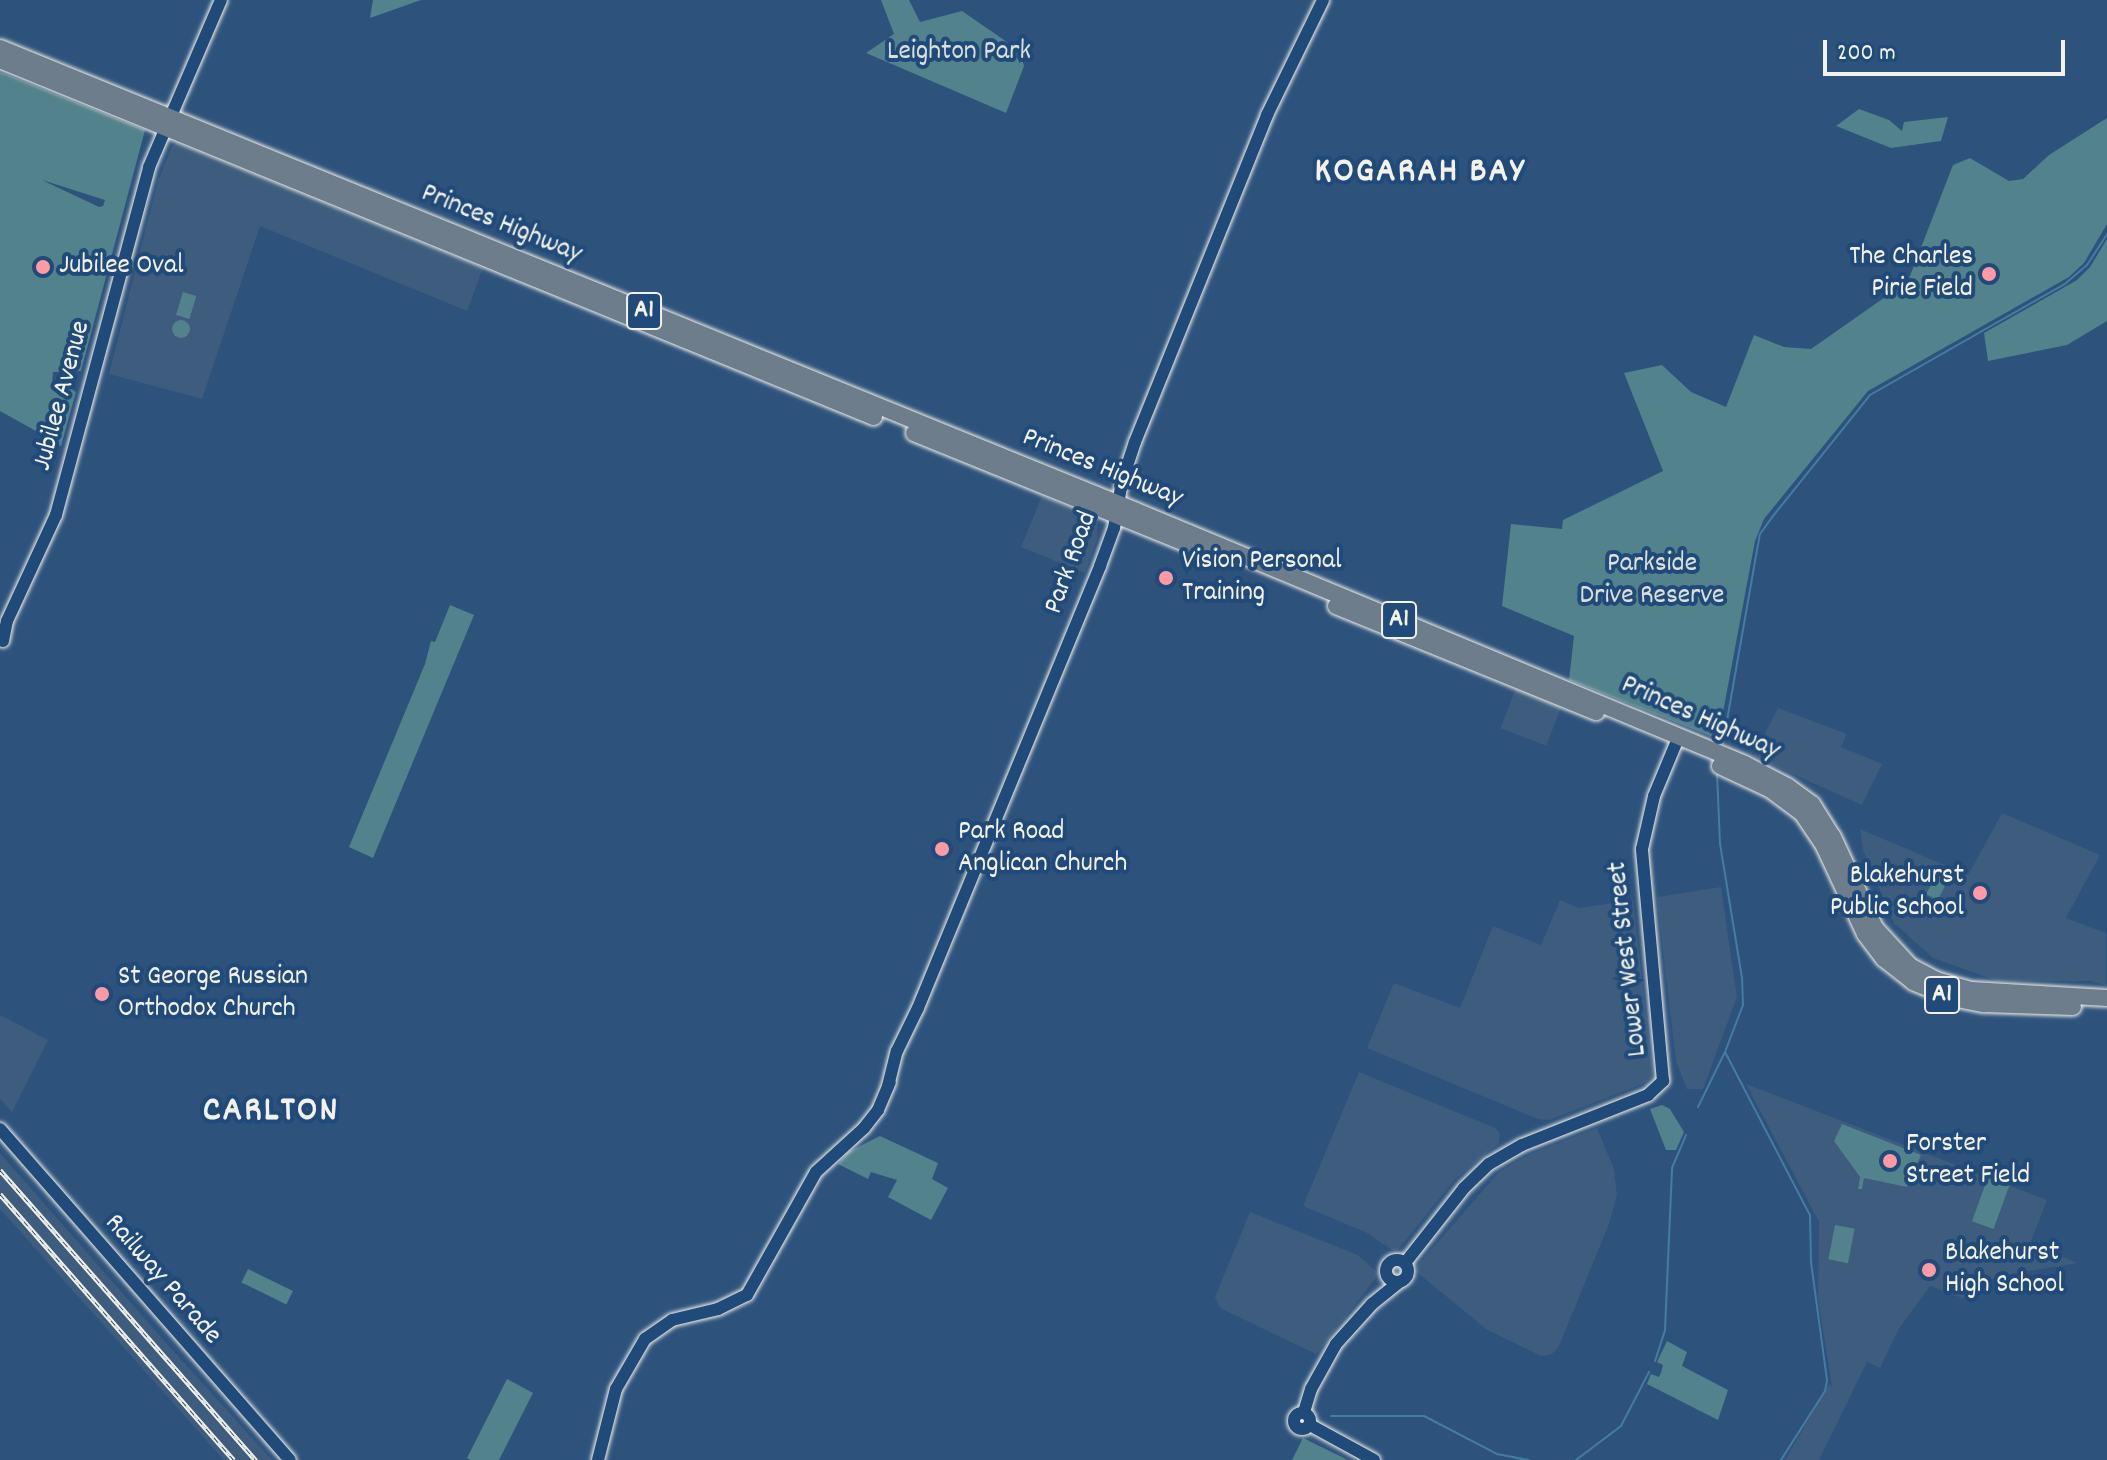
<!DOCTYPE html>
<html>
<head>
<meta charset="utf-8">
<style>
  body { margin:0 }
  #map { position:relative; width:2107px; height:1460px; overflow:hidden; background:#2d527c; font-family:Dekko,sans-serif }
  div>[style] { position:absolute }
  .built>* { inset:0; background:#3d5c7e; transform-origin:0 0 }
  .green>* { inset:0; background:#52828c; transform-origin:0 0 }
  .round { border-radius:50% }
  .stream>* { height:2px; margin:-1px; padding:0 1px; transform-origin:1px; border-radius:1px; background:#457ca2 }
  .roads { filter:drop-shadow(0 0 2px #f4f1e8) drop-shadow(0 0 2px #f4f1e8) }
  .secondary>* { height:12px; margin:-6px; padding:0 6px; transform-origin:6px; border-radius:6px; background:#1f4a7a }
  .secondary>.ring { margin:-6px; padding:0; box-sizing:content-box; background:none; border:12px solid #1f4a7a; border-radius:50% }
  .highway>* { height:16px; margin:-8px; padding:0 8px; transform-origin:8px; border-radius:8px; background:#6d7d8c }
  .rail>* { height:5px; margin-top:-2.5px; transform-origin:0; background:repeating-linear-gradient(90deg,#1f4a7a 0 6px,#f4f1e8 0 12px); box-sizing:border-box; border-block:2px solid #f4f1e8 }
  .dots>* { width:22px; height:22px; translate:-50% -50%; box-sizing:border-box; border:4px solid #1f4a7a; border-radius:50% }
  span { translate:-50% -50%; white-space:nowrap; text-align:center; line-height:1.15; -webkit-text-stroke:8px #1f4a7a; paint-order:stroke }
  .shield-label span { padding:2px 6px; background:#1f4a7a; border:2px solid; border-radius:6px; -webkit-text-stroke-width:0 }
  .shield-label { font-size:26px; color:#f4f1e8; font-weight:700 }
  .park-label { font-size:28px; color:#dce0da }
  .street-label { font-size:28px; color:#f4f1e8 }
  .poi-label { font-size:28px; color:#f4f1e8 }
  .right { translate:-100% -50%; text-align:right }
  .left { translate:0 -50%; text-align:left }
  .district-label { font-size:36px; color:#f4f1e8; font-weight:700; letter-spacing:2px }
  .scale { position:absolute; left:1823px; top:40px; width:242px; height:36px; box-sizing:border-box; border:4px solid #f4f1e8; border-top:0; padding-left:10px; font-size:24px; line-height:28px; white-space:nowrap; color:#f4f1e8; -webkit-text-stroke:6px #1f4a7a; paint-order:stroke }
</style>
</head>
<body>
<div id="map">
  <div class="built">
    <i style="clip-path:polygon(177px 143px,483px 268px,467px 311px,260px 226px,202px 399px,109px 374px,158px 181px,172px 146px)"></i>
    <i style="clip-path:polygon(1042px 496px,1098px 519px,1097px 539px,1085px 573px,1021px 547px)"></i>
    <i style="left:1516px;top:688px;width:49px;height:43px;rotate:21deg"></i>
    <i style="clip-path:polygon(1778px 708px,1847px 734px,1841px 747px,1882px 764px,1862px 805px,1753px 756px)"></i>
    <i style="clip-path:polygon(2002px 813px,2100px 855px,2066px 918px,2106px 933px,2106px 985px,2090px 981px,1998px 981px,1933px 958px,1894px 923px,1863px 850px,1860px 829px,1968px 875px)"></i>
    <i style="clip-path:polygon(1721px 887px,1737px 997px,1703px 1089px,1687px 1089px,1676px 1062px,1657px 897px)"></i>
    <i style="clip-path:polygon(1560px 900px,1579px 908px,1633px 900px,1653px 1076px,1645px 1083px,1549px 1120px,1538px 1119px,1367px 1048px,1394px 983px,1460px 1008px,1493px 926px,1541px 945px)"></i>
    <i style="clip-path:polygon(0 1015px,48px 1040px,12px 1112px,0 1099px)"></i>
    <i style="clip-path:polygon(1359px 1072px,1495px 1128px,1500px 1133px,1499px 1143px,1455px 1179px,1398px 1250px,1392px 1250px,1367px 1233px,1303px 1206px)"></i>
    <i style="clip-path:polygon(1746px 1084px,2047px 1200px,2030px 1244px,2078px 1263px,1998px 1276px,1983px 1285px,1973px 1302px,1930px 1286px,1898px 1330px,1880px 1368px,1867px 1362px,1819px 1460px,1785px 1460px,1829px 1384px,1832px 1387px,1818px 1299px,1819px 1222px)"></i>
    <i style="clip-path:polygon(1597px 1128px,1614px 1169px,1617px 1195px,1609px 1224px,1559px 1346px,1552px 1354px,1541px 1356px,1486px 1329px,1418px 1273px,1417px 1266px,1498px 1173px,1526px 1156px)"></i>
    <i style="clip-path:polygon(0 1153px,160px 1336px,272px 1460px,224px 1460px,25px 1237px,0 1209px)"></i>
    <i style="clip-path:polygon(1250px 1212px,1358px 1255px,1377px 1272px,1376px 1278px,1316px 1354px,1220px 1308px,1215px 1297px)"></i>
  </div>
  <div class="green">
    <i style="clip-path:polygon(373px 0,421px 0,370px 18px)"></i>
    <i style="clip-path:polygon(881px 0,909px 0,920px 22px,962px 11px,1020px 51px,1024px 66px,1006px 113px,866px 53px,894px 34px)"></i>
    <i style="clip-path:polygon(evenodd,0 72px,145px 130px,81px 371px,53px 372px,52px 386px,62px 391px,66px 386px,76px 392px,61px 446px,44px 441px,43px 435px,0 411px,0 72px,42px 180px,105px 200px,103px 206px,99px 207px,42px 180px)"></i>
    <i style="clip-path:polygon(1859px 109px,1889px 120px,1902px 131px,1904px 122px,1948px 117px,1941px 141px,1891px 148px,1836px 126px)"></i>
    <i style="clip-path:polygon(2107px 118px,2107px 224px,2084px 263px,2069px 277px,1868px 391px,1764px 519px,1755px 541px,1718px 739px,1569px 680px,1574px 636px,1502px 606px,1511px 524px,1562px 529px,1563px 520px,1663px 471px,1624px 373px,1662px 365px,1691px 392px,1726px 407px,1754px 335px,1784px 347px,1811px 349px,1908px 281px,1953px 165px,1970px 158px,2009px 181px,2023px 179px,2049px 155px)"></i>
    <i style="clip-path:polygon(2107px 239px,2107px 321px,2067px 345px,1988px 361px,1984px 333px,2077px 280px,2090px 267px)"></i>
    <i style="left:183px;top:292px;width:14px;height:24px;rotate:17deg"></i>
    <i class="round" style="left:172px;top:320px;width:18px;height:18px"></i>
    <i style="clip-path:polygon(450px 605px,474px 615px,373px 858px,349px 847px,425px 664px,431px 641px,435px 642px)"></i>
    <i style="left:1938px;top:871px;width:13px;height:26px;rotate:27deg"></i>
    <i style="clip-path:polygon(1662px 1105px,1670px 1109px,1684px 1132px,1676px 1150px,1666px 1150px,1650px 1109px)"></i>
    <i style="clip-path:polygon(1842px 1124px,1921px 1155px,1907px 1187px,1864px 1178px,1862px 1189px,1858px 1189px,1860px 1177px,1834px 1141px)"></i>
    <i style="clip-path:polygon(880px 1136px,938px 1163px,932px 1179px,948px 1188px,931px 1220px,888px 1197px,897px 1180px,871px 1172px,868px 1179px,838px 1164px,848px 1152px)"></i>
    <i style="left:1988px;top:1177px;width:23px;height:47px;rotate:20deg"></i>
    <i style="left:1835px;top:1225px;width:20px;height:35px;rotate:11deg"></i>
    <i style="left:248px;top:1269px;width:50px;height:15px;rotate:26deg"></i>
    <i style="clip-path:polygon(1667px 1341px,1687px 1352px,1682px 1366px,1728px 1390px,1718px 1420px,1647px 1384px,1651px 1374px,1659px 1377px,1661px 1373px,1663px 1365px,1657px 1362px)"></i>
    <i style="clip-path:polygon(507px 1379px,533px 1393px,499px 1460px,471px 1460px,467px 1458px)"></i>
    <i style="clip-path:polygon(1303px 1438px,1346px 1459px,1345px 1460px,1292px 1460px)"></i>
  </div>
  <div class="stream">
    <i style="left:1723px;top:743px;width:212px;rotate:-80deg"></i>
    <i style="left:1760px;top:534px;width:22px;rotate:-54deg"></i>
    <i style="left:1773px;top:516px;width:155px;rotate:-51.3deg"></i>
    <i style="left:1870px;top:395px;width:226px;rotate:-29.7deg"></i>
    <i style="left:2066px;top:283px;width:28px;rotate:-41deg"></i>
    <i style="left:2087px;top:265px;width:37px;rotate:-57deg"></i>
    <i style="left:1725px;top:1052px;width:184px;rotate:62.5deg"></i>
    <i style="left:1810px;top:1215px;width:47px;rotate:88.8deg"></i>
    <i style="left:1811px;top:1262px;width:120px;rotate:82.3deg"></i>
    <i style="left:1827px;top:1381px;width:10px;rotate:101deg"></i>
    <i style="left:1825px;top:1391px;width:82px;rotate:122.5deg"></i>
    <i style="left:1698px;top:1107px;width:61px;rotate:-63.9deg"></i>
    <i style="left:1725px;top:1052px;width:50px;rotate:-69deg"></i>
    <i style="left:1743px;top:1005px;width:27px;rotate:-92deg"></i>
    <i style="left:1742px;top:978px;width:136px;rotate:-99.3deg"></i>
    <i style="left:1720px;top:844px;width:71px;rotate:-92.4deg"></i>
    <i style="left:1655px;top:1361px;width:33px;rotate:-72deg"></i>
    <i style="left:1665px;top:1330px;width:162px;rotate:-87.5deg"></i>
    <i style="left:1672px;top:1168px;width:36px;rotate:-67deg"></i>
    <i style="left:1331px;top:1416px;width:93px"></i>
    <i style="left:1424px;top:1416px;width:82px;rotate:27.5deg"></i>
    <i style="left:1497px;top:1454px;width:33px;rotate:11deg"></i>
    <i style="left:1576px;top:1460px;width:56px;rotate:-37.1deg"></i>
    <i style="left:1621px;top:1426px;width:61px;rotate:-62.6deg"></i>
  </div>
  <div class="roads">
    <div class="secondary">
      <i style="left:3px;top:641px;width:20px;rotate:-79deg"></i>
      <i style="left:7px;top:621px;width:117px;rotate:-65.2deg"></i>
      <i style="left:56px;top:515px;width:360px;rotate:-75deg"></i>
      <i style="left:149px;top:167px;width:182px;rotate:-66.7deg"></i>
      <i style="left:888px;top:1086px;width:36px;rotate:-76deg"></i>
      <i style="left:897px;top:1051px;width:48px;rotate:-64deg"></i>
      <i style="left:918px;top:1008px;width:478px;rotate:-67.6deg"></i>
      <i style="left:1100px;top:566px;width:40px;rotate:-69.8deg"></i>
      <i style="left:1114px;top:528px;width:48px;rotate:-80.3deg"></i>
      <i style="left:1122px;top:481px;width:41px;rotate:-71.6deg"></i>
      <i style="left:1135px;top:442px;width:353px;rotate:-68deg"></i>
      <i style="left:1267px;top:115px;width:128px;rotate:-64deg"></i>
      <i style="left:0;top:1129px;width:440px;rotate:48.8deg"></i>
      <i class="ring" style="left:1386px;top:1260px;width:10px;height:10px"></i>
      <i style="left:1405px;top:1263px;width:95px;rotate:-51.8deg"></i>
      <i style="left:1464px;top:1188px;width:35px;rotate:-44deg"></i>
      <i style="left:1489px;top:1164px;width:38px;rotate:-30deg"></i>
      <i style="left:1522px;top:1145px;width:136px;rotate:-21.6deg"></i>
      <i style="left:1648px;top:1095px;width:21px;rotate:-43deg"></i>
      <i style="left:1663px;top:1081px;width:233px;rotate:-95.2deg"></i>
      <i style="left:1642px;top:849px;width:54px;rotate:-77.2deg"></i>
      <i style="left:1654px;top:796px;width:65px;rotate:-67.4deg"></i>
      <i style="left:1304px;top:1412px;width:24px;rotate:-73deg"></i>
      <i style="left:1311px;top:1389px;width:51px;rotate:-60.9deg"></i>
      <i style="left:1336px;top:1344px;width:54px;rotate:-48deg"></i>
      <i style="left:1372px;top:1304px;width:35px;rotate:-39deg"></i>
      <i class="ring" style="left:1294px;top:1413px;width:4px;height:4px"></i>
      <i style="left:1310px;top:1425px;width:73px;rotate:28.7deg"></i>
      <i style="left:598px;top:1460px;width:73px;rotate:-75.8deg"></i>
      <i style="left:616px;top:1389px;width:58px;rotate:-59.9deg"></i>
      <i style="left:645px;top:1339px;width:33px;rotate:-35deg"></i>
      <i style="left:672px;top:1320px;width:47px;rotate:-13.4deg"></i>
      <i style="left:718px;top:1309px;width:32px;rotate:-26deg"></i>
      <i style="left:747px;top:1295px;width:141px;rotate:-60.7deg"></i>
      <i style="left:816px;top:1172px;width:65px;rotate:-42.5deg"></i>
      <i style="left:864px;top:1128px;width:23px;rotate:-52deg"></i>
      <i style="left:878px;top:1110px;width:30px;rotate:-67deg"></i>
    </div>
    <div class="highway">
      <i style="left:0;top:48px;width:1227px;rotate:22.17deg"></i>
      <i style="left:1136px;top:511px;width:659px;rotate:22.56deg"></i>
      <i style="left:1745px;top:764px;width:47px;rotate:27.6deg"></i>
      <i style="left:1787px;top:786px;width:31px;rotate:36deg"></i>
      <i style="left:1812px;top:804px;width:39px;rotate:58deg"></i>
      <i style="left:1833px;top:837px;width:100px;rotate:65.2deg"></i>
      <i style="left:1875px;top:928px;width:52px;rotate:47.4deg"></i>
      <i style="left:1910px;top:966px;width:30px;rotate:28deg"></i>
      <i style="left:1936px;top:980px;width:37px;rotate:16deg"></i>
      <i style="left:1972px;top:990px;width:135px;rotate:3.4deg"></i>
      <i style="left:0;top:60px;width:944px;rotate:22.22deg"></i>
      <i style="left:914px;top:433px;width:329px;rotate:22.1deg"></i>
      <i style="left:1336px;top:606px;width:281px;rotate:22.2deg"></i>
      <i style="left:1720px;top:766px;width:56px;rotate:25.2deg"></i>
      <i style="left:1771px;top:790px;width:39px;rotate:37deg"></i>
      <i style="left:1802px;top:813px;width:40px;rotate:56deg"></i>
      <i style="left:1824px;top:846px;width:97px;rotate:65deg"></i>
      <i style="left:1865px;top:934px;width:31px;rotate:53deg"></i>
      <i style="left:1884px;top:959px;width:37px;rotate:38deg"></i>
      <i style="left:1913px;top:982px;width:42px;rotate:22.3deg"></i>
      <i style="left:1952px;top:998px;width:33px;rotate:11deg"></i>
      <i style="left:1984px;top:1004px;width:89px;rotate:1.9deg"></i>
    </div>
  </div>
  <div class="rail">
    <i style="left:0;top:1170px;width:387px;rotate:48.6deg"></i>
    <i style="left:0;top:1194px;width:354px;rotate:48.7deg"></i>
  </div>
  <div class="dots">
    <i style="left:43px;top:267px;background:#ff9aa2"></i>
    <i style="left:1989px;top:274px;background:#ff9aa2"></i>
    <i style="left:1166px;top:578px;background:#ff9aa2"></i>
    <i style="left:942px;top:849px;background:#ff9aa2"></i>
    <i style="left:1980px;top:893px;background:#ff9aa2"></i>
    <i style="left:102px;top:994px;background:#ff9aa2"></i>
    <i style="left:1890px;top:1161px;background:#ff9aa2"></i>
    <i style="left:1929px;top:1270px;background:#ff9aa2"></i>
  </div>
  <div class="shield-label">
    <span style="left:644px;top:311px">A1</span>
    <span style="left:1399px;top:620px">A1</span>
    <span style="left:1942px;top:995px">A1</span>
  </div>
  <div class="park-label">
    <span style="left:959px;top:53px">Leighton Park</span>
    <span style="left:1652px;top:581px">Parkside<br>Drive Reserve</span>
  </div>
  <div class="street-label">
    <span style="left:501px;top:225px;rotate:22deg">Princes Highway</span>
    <span style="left:63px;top:396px;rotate:-75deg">Jubilee Avenue</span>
    <span style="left:1102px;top:469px;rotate:22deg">Princes Highway</span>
    <span style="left:1072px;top:563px;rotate:-70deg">Park Road</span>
    <span style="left:1700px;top:719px;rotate:24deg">Princes Highway</span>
    <span style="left:1629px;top:959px;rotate:-96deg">Lower West Street</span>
    <span style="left:162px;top:1280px;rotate:49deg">Railway Parade</span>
  </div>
  <div class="poi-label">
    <span class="right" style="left:1973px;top:274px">The Charles<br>Pirie Field</span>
    <span class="left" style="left:59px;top:267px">Jubilee Oval</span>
    <span class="left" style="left:1182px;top:578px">Vision Personal<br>Training</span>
    <span class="left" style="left:958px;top:849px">Park Road<br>Anglican Church</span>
    <span class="right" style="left:1964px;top:893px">Blakehurst<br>Public School</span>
    <span class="left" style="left:118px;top:994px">St George Russian<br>Orthodox Church</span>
    <span class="left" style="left:1906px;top:1161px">Forster<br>Street Field</span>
    <span class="left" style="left:1945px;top:1270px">Blakehurst<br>High School</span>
  </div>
  <div class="district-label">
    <span style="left:1420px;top:174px">KOGARAH BAY</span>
    <span style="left:271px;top:1113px">CARLTON</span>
  </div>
  <div class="scale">200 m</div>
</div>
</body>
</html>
